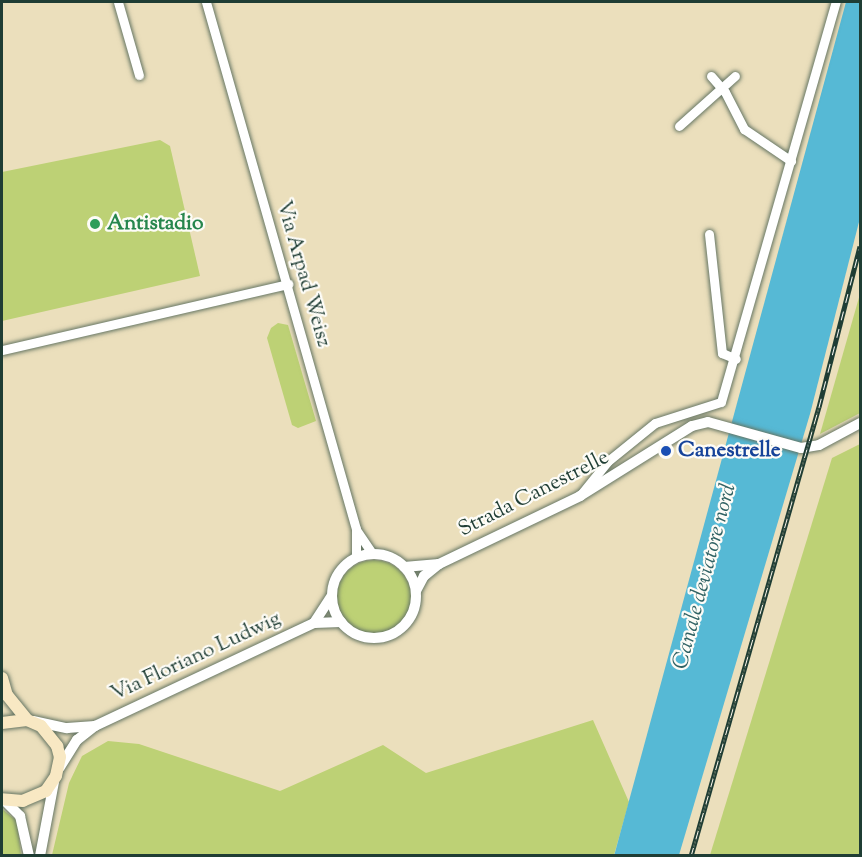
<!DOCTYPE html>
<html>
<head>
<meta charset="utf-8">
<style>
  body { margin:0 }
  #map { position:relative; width:862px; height:857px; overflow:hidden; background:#ebdfbc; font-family:"Sorts Mill Goudy",serif }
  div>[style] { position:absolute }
  .green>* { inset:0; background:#bdd175 }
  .round { border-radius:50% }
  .water>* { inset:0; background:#56b9d5 }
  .roads { filter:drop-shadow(0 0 2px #667664) drop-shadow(0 0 2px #667664) }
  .minor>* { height:9px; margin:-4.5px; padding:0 4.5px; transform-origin:4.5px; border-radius:4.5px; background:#fff }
  .tertiary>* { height:10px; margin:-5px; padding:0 5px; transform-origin:5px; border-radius:5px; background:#fff }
  .tertiary>.ring { margin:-5px; padding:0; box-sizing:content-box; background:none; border:10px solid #fff; border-radius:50% }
  .secondary>* { height:12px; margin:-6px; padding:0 6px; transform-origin:6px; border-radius:6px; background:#f8e8c3 }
  .rail>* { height:5px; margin-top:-2.5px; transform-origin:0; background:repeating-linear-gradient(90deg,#fdfcf7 0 9px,#1f3d34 0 18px); box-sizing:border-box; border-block:2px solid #1f3d34 }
  .dots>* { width:16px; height:16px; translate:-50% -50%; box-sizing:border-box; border:3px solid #fdfcf7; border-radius:50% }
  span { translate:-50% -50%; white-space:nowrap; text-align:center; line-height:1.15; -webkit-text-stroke:4.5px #fdfcf7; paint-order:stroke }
  .leisure-label { font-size:21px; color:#27864d; font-weight:700 }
  .left { translate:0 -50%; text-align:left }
  .street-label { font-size:21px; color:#1f3d34 }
  .transit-label { font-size:21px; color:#164399; font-weight:700 }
  .water-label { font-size:22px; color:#306264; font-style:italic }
  .frame { position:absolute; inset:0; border:3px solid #1f3d34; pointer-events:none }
</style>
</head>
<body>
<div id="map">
  <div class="green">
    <i style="clip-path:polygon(160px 140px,170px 146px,200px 276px,2px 321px,2px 172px)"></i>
    <i style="clip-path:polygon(860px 294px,860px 413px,820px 434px)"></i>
    <i style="clip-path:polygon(278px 323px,288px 325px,316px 421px,298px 428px,292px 425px,267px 338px,271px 328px)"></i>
    <i style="clip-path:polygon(860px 444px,860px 855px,710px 855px,832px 458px)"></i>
    <i class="round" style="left:337px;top:560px;width:74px;height:74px"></i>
    <i style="clip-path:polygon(593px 720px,629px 802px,614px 855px,52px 855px,69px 783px,82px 756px,108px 741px,139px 744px,280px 791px,383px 745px,426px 773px)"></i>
    <i style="clip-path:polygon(2px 809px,17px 821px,21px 855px,2px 855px)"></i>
  </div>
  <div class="water">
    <i style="clip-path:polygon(846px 2px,860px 2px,860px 218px,810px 414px,679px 855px,614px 856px)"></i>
  </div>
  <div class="roads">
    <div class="minor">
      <i style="left:118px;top:2px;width:76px;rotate:74deg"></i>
      <i style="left:206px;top:2px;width:548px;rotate:74.11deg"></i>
      <i style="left:356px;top:529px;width:28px;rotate:90deg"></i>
      <i style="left:711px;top:76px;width:21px;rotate:49deg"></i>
      <i style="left:725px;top:92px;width:42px;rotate:62.8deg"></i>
      <i style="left:744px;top:129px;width:57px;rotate:34.2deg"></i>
      <i style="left:679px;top:126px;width:75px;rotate:-41.8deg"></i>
      <i style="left:709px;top:234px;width:120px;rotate:83.8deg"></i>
      <i style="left:722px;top:353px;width:15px;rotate:23deg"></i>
      <i style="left:2px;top:350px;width:294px;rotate:-13deg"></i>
      <i style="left:582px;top:493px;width:41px;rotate:-50.9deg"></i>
      <i style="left:608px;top:461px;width:60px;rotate:-39deg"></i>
      <i style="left:655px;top:423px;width:69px;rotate:-17.7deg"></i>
      <i style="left:721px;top:402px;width:416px;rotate:-74deg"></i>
      <i style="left:357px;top:531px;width:27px;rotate:56deg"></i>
    </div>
    <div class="tertiary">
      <i class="ring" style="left:332px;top:554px;width:74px;height:74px"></i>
      <i style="left:404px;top:567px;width:35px;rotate:-5deg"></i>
      <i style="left:439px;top:564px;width:157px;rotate:-25.7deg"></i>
      <i style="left:580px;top:496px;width:132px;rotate:-32deg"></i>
      <i style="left:692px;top:426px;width:16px;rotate:-14deg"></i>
      <i style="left:708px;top:422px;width:97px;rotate:15.6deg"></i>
      <i style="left:801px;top:448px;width:18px;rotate:-9deg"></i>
      <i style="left:819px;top:445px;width:47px;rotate:-28.2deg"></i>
      <i style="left:416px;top:591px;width:17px;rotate:-62deg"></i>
      <i style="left:424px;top:576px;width:19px;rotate:-39deg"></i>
      <i style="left:314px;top:623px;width:31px;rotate:-57deg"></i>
      <i style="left:33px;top:721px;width:35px;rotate:12deg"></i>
      <i style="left:67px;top:728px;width:28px;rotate:-4deg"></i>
      <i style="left:60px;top:767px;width:32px;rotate:-58deg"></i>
      <i style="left:77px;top:740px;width:23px;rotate:-38deg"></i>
      <i style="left:95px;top:726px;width:242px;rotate:-25.2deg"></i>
      <i style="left:314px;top:623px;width:27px;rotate:-2deg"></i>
      <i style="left:4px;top:800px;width:23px;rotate:45deg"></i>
      <i style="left:20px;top:816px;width:41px;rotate:77.3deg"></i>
      <i style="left:40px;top:856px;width:75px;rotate:-79.3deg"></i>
    </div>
    <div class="secondary">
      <i style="left:2px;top:678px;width:18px;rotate:74deg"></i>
      <i style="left:7px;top:695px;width:32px;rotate:51deg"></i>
      <i style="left:2px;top:723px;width:25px;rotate:-7deg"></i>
      <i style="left:27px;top:720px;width:15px;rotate:23deg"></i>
      <i style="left:41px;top:726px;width:26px;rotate:51deg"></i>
      <i style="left:57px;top:746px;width:11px;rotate:75deg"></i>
      <i style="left:60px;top:757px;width:19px;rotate:102deg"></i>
      <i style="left:56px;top:776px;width:18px;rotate:124deg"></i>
      <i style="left:46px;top:791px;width:25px;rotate:157deg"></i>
      <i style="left:23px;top:801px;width:21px;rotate:-175deg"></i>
    </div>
  </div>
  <div class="rail">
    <i style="left:691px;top:856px;width:467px;rotate:-74.1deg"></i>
    <i style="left:819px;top:407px;width:166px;rotate:-75.7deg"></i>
  </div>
  <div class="dots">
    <i style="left:95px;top:224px;background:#2e9e5b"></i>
    <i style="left:666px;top:451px;background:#1a4fb4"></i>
  </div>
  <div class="leisure-label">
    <span class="left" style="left:107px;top:224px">Antistadio</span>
  </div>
  <div class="street-label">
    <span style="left:303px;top:274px;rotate:74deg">Via Arpad Weisz</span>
    <span style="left:534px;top:494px;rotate:-27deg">Strada Canestrelle</span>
    <span style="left:196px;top:657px;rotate:-25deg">Via Floriano Ludwig</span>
  </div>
  <div class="transit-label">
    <span class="left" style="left:678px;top:451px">Canestrelle</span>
  </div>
  <div class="water-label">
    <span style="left:706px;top:577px;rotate:-75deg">Canale deviatore nord</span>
  </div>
  <div class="frame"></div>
</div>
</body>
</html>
